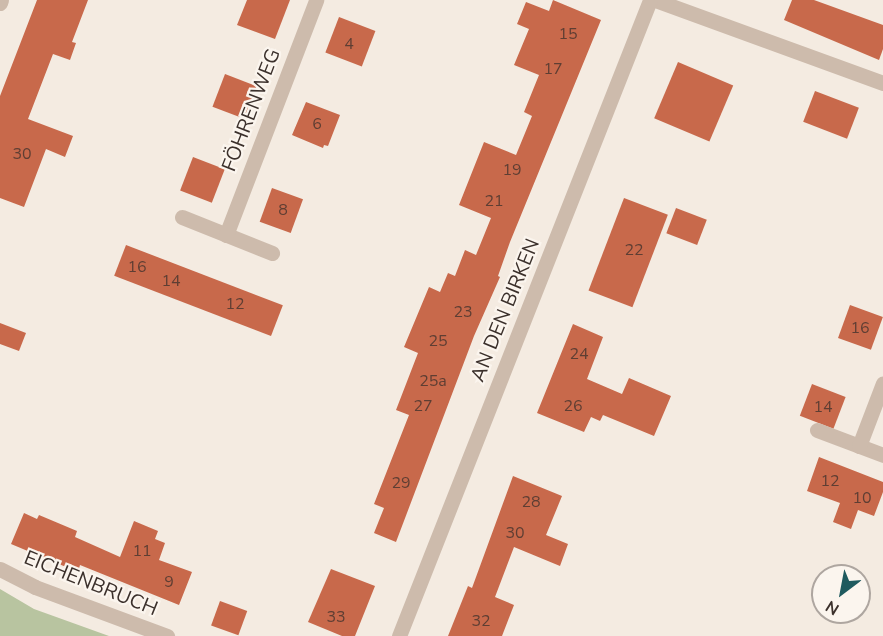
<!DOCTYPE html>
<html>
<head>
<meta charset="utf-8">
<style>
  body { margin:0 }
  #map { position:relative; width:883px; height:636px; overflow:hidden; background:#f4ebe1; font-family:"Nunito Sans",sans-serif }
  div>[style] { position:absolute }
  .green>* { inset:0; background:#b8c4a0 }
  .building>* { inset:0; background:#c8694b; transform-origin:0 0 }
  .street>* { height:15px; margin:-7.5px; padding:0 7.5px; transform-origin:7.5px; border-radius:7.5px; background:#cdbbac }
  span { translate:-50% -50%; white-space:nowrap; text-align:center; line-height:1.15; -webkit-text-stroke:4.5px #fbf5ee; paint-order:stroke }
  .number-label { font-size:16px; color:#5e3e33 }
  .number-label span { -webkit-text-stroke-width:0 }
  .street-label { font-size:20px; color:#3b302b }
  .north { position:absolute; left:811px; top:564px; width:60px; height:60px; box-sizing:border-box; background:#fbf5ee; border:2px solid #aea6a0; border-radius:50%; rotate:212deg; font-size:16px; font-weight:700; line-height:24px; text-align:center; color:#3b302b }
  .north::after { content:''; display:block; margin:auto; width:21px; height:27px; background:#1f5a5e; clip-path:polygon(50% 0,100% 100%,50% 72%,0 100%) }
</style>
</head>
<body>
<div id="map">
  <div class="green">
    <i style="clip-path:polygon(0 589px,34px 609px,109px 636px,0 636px)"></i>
  </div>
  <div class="building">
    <i style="clip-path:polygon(37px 0,88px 0,72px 42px,76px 43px,70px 60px,53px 54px,28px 119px,73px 136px,65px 157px,46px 149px,24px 207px,0 198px,0 96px)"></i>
    <i style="clip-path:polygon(247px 0,290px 0,275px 39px,237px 25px)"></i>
    <i style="clip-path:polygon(553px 0,601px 20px,510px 242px,498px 276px,500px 277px,474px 336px,396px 542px,374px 533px,384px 508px,374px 504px,409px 415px,396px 410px,418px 353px,404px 347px,429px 287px,440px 292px,448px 273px,455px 276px,465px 250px,476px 255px,491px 218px,459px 205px,484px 142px,516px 155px,532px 116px,524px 112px,539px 75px,514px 65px,529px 29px,517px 24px,526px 2px,549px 11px)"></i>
    <i style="clip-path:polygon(792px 0,814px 0,883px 25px,883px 49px,879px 60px,784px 20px)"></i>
    <i style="left:339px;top:17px;width:39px;height:38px;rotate:21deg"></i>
    <i style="left:678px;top:62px;width:60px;height:61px;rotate:23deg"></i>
    <i style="left:225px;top:74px;width:34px;height:35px;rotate:21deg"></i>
    <i style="left:815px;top:91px;width:47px;height:33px;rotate:21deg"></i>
    <i style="clip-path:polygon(306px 102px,340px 115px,328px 146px,324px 145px,323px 148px,292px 135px)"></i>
    <i style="left:193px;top:157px;width:34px;height:36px;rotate:21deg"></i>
    <i style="left:272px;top:188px;width:33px;height:36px;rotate:20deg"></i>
    <i style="left:624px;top:198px;width:47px;height:99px;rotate:21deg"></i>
    <i style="left:676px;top:208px;width:33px;height:27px;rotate:21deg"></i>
    <i style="left:126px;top:245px;width:168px;height:33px;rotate:21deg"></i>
    <i style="left:850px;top:305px;width:35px;height:35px;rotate:20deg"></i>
    <i style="clip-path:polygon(0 323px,26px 333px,19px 351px,0 344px)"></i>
    <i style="clip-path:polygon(573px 324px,603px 337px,587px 379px,622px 394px,629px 378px,671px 396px,654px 436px,603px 415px,600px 421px,591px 417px,584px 432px,537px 413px)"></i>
    <i style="left:812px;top:384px;width:36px;height:34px;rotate:21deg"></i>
    <i style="clip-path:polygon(819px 457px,883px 482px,883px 492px,874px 516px,858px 510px,851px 529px,833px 522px,840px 503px,807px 491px)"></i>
    <i style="clip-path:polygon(513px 476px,562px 496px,546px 535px,568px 544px,560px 566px,514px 547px,495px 597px,514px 605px,502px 636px,448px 636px,468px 586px,472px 588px)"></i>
    <i style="clip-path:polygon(24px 513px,37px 519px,39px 515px,77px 531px,75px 537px,120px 557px,134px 521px,158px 531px,155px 539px,165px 543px,159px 560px,192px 572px,179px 605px,80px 565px,78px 572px,11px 544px)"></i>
    <i style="clip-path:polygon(331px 569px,375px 586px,355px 636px,342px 636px,308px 622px)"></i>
    <i style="left:220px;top:601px;width:29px;height:26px;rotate:20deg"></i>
  </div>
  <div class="street">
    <i style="left:655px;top:0;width:243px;rotate:20deg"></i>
    <i style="left:0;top:3px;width:3px;rotate:-72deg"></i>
    <i style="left:182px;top:217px;width:97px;rotate:21.8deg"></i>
    <i style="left:226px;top:235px;width:252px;rotate:-69deg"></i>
    <i style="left:817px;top:430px;width:71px;rotate:20.7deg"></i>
    <i style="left:859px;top:446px;width:67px;rotate:-69.1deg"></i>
    <i style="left:0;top:569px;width:39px;rotate:27deg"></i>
    <i style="left:35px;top:587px;width:141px;rotate:20.4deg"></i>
    <i style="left:399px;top:636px;width:684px;rotate:-68.46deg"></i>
  </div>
  <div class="number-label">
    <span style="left:568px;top:34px">15</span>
    <span style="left:349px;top:44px">4</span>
    <span style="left:553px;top:69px">17</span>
    <span style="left:317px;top:124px">6</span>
    <span style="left:22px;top:154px">30</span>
    <span style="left:512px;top:170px">19</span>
    <span style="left:494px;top:201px">21</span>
    <span style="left:283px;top:210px">8</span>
    <span style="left:634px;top:250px">22</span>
    <span style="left:137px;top:267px">16</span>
    <span style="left:171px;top:281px">14</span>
    <span style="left:235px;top:304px">12</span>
    <span style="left:463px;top:312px">23</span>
    <span style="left:860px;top:328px">16</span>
    <span style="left:438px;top:341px">25</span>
    <span style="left:579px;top:354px">24</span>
    <span style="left:433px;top:381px">25a</span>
    <span style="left:423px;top:406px">27</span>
    <span style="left:573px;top:406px">26</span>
    <span style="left:823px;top:407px">14</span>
    <span style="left:830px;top:481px">12</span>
    <span style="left:401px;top:483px">29</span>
    <span style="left:862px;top:498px">10</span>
    <span style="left:531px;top:502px">28</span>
    <span style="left:515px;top:533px">30</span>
    <span style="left:142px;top:551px">11</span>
    <span style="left:169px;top:582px">9</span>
    <span style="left:336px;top:617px">33</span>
    <span style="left:481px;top:621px">32</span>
  </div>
  <div class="street-label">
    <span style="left:251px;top:110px;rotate:-69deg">FÖHRENWEG</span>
    <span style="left:505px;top:310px;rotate:-68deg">AN DEN BIRKEN</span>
    <span style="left:91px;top:583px;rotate:22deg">EICHENBRUCH</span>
  </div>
  <div class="north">N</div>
</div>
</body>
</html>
